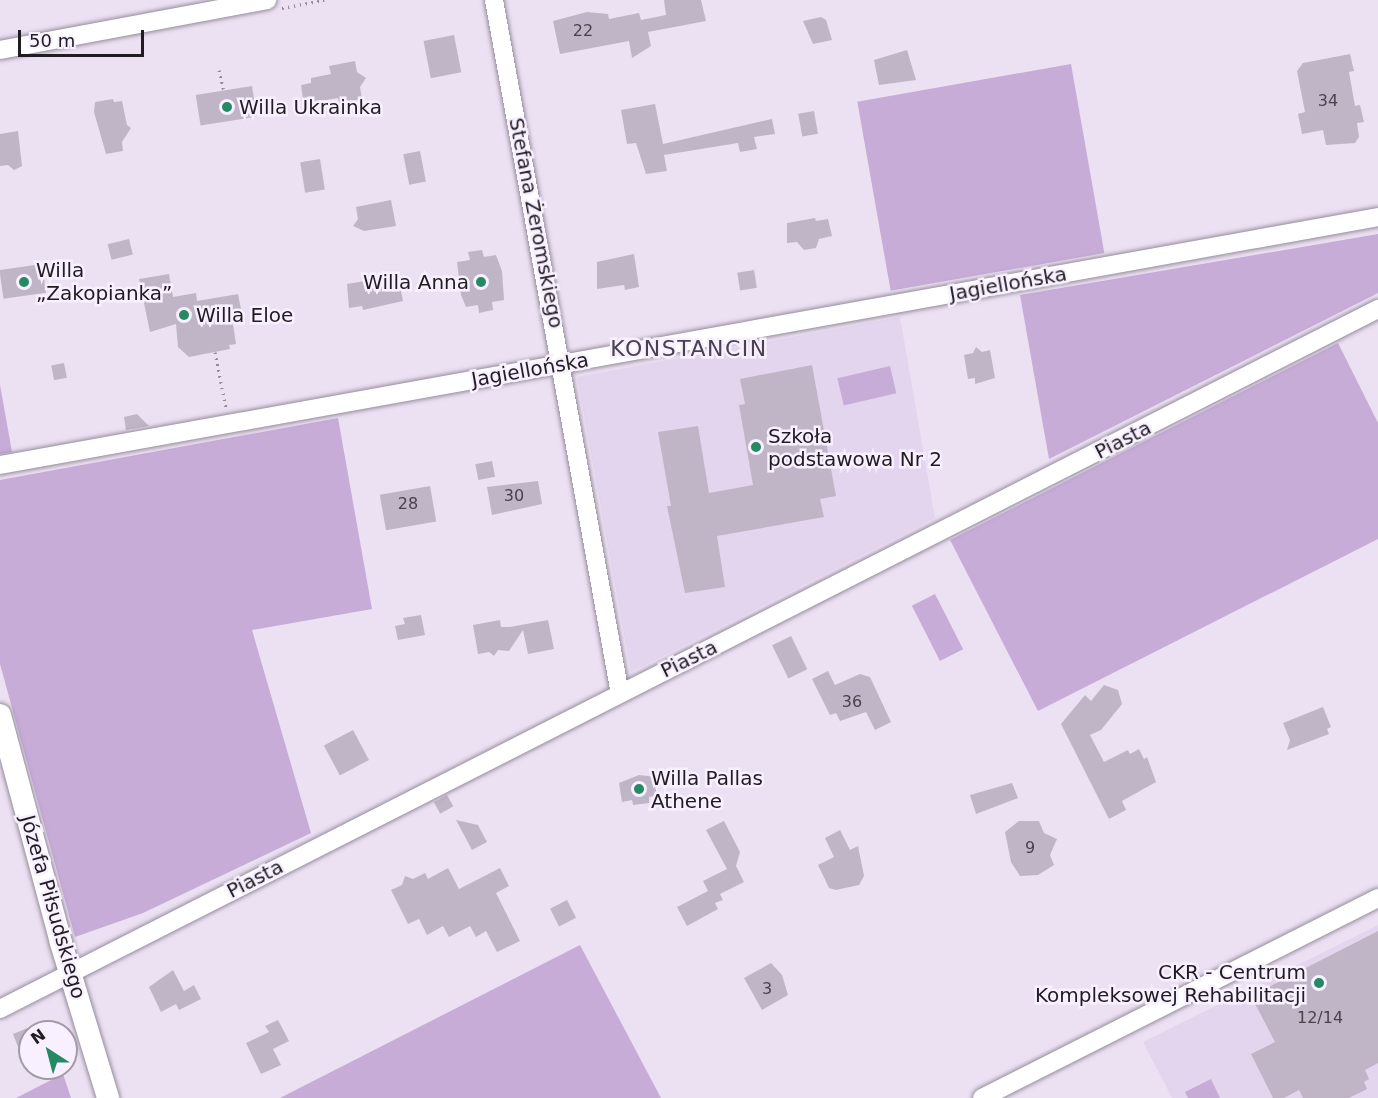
<!DOCTYPE html>
<html>
<head>
<meta charset="utf-8">
<style>
  body { margin:0 }
  #map { position:relative; width:1378px; height:1098px; overflow:hidden; background:#ece1f3; font-family:"DejaVu Sans",sans-serif }
  div>[style] { position:absolute }
  .built>* { inset:0; background:#e4d5ee }
  .green>* { inset:0; background:#c6acd7; transform-origin:0 0 }
  .building>* { inset:0; background:#c0b5c7; transform-origin:0 0 }
  .path>* { height:3px; margin-top:-1.5px; transform-origin:0; background:repeating-linear-gradient(90deg,#908894 0 1.5px,transparent 0 6px) }
  .roads { filter:drop-shadow(0 0 2px #958c9c) drop-shadow(0 0 2px #958c9c) }
  .minor>* { height:18px; margin:-9px; padding:0 9px; transform-origin:9px; border-radius:9px; background:#fff }
  .tertiary>* { height:22px; margin:-11px; padding:0 11px; transform-origin:11px; border-radius:11px; background:#fff }
  .dots>* { width:16px; height:16px; translate:-50% -50%; box-sizing:border-box; border:3px solid #f8f0fe; border-radius:50% }
  span { translate:-50% -50%; white-space:nowrap; text-align:center; line-height:1.15; -webkit-text-stroke:5px #f8f0fe; paint-order:stroke }
  .number-label { font-size:16px; color:#48424b }
  .number-label span { -webkit-text-stroke-width:0 }
  .poi-label { font-size:20px; color:#201c22 }
  .left { translate:0 -50%; text-align:left }
  .right { translate:-100% -50%; text-align:right }
  .street-label { font-size:20px; color:#201c22 }
  .quarter-label { font-size:22px; color:#4a4150; letter-spacing:1.5px }
  .north { position:absolute; left:18px; top:1020px; width:60px; height:60px; box-sizing:border-box; background:#f8f0fe; border:2px solid #a29ba6; border-radius:50%; rotate:324deg; font-size:16px; font-weight:700; line-height:24px; text-align:center; color:#201c22 }
  .north::after { content:''; display:block; margin:auto; width:21px; height:27px; background:#268963; clip-path:polygon(50% 0,100% 100%,50% 72%,0 100%) }
  .scale { position:absolute; left:18px; top:30px; width:126px; height:27px; box-sizing:border-box; border:3px solid #201c22; border-top:0; padding-left:8px; font-size:18px; line-height:21px; white-space:nowrap; color:#201c22; -webkit-text-stroke:4px #f8f0fe; paint-order:stroke }
</style>
</head>
<body>
<div id="map">
  <div class="built">
    <i style="clip-path:polygon(900px 317px,935px 518px,631px 672px,577px 377px)"></i>
    <i style="clip-path:polygon(1378px 925px,1378px 1098px,1172px 1098px,1143px 1042px)"></i>
  </div>
  <div class="green">
    <i style="left:1071px;top:64px;width:192px;height:217px;rotate:80deg"></i>
    <i style="clip-path:polygon(1378px 234px,1378px 293px,1049px 459px,1020px 295px)"></i>
    <i style="clip-path:polygon(1338px 343px,1378px 423px,1378px 539px,1038px 711px,950px 540px)"></i>
    <i style="left:890px;top:366px;width:28px;height:54px;rotate:77deg"></i>
    <i style="clip-path:polygon(0 385px,12px 452px,0 454px)"></i>
    <i style="clip-path:polygon(338px 418px,372px 609px,252px 630px,311px 833px,143px 913px,75px 937px,0 664px,0 480px)"></i>
    <i style="left:935px;top:594px;width:62px;height:26px;rotate:63deg"></i>
    <i style="clip-path:polygon(580px 945px,661px 1098px,280px 1098px)"></i>
    <i style="clip-path:polygon(63px 1074px,71px 1098px,16px 1098px)"></i>
    <i style="clip-path:polygon(1211px 1079px,1220px 1098px,1188px 1098px,1185px 1092px)"></i>
  </div>
  <div class="building">
    <i style="clip-path:polygon(664px 0,701px 0,706px 21px,648px 32px,651px 46px,632px 58px,629px 41px,560px 54px,553px 21px,587px 12px,608px 14px,609px 19px,639px 13px,641px 20px,666px 15px)"></i>
    <i style="clip-path:polygon(821px 17px,826px 20px,832px 40px,813px 44px,803px 21px)"></i>
    <i style="left:454px;top:35px;width:38px;height:31px;rotate:79deg"></i>
    <i style="clip-path:polygon(907px 50px,916px 80px,879px 85px,874px 60px)"></i>
    <i style="clip-path:polygon(1350px 54px,1354px 71px,1349px 72px,1355px 106px,1360px 105px,1364px 122px,1357px 123px,1359px 137px,1355px 143px,1326px 145px,1323px 130px,1302px 134px,1298px 114px,1305px 112px,1297px 71px,1303px 63px)"></i>
    <i style="clip-path:polygon(355px 61px,357px 72px,366px 78px,360px 87px,362px 99px,339px 103px,338px 98px,315px 102px,314px 97px,303px 99px,301px 85px,311px 83px,311px 78px,331px 74px,329px 66px)"></i>
    <i style="left:252px;top:86px;width:31px;height:57px;rotate:81deg"></i>
    <i style="clip-path:polygon(113px 99px,114px 102px,122px 101px,127px 125px,131px 128px,122px 142px,123px 151px,106px 154px,94px 112px,95px 102px)"></i>
    <i style="clip-path:polygon(655px 104px,663px 144px,772px 119px,775px 134px,754px 137px,757px 149px,740px 152px,738px 143px,664px 155px,667px 171px,646px 174px,636px 143px,627px 144px,621px 110px)"></i>
    <i style="left:814px;top:111px;width:23px;height:16px;rotate:80deg"></i>
    <i style="clip-path:polygon(18px 131px,22px 166px,14px 170px,8px 165px,0 166px,0 134px)"></i>
    <i style="left:420px;top:151px;width:31px;height:17px;rotate:79deg"></i>
    <i style="left:320px;top:159px;width:31px;height:20px;rotate:81deg"></i>
    <i style="clip-path:polygon(391px 200px,396px 226px,364px 231px,353px 226px,358px 219px,356px 207px)"></i>
    <i style="clip-path:polygon(815px 218px,816px 221px,828px 219px,832px 236px,819px 239px,816px 248px,804px 250px,797px 242px,787px 243px,787px 223px)"></i>
    <i style="left:129px;top:239px;width:16px;height:22px;rotate:76deg"></i>
    <i style="clip-path:polygon(482px 250px,484px 257px,496px 255px,502px 271px,504px 300px,492px 302px,493px 310px,479px 313px,478px 305px,466px 307px,461px 295px,457px 262px,470px 260px,468px 252px)"></i>
    <i style="clip-path:polygon(634px 254px,639px 287px,625px 290px,624px 285px,597px 289px,597px 262px)"></i>
    <i style="left:42px;top:264px;width:29px;height:43px;rotate:82deg"></i>
    <i style="left:754px;top:270px;width:18px;height:17px;rotate:81deg"></i>
    <i style="clip-path:polygon(169px 274px,173px 297px,196px 293px,197px 301px,238px 294px,241px 309px,231px 311px,236px 344px,229px 345px,230px 349px,189px 357px,178px 347px,176px 324px,150px 332px,139px 279px)"></i>
    <i style="clip-path:polygon(378px 279px,380px 286px,400px 286px,403px 301px,363px 310px,362px 306px,349px 308px,347px 284px)"></i>
    <i style="clip-path:polygon(976px 347px,982px 352px,990px 350px,995px 378px,975px 384px,975px 378px,968px 379px,964px 355px,973px 353px)"></i>
    <i style="left:64px;top:363px;width:15px;height:13px;rotate:79deg"></i>
    <i style="clip-path:polygon(812px 365px,836px 496px,820px 499px,824px 517px,717px 536px,725px 587px,685px 593px,667px 506px,671px 506px,658px 432px,698px 426px,709px 493px,753px 485px,739px 405px,745px 404px,740px 379px)"></i>
    <i style="clip-path:polygon(137px 414px,149px 426px,126px 430px,124px 417px)"></i>
    <i style="left:492px;top:461px;width:16px;height:17px;rotate:79deg"></i>
    <i style="clip-path:polygon(538px 481px,542px 504px,492px 515px,487px 487px)"></i>
    <i style="left:430px;top:486px;width:36px;height:51px;rotate:80deg"></i>
    <i style="clip-path:polygon(421px 615px,425px 635px,398px 640px,395px 626px,405px 624px,403px 618px)"></i>
    <i style="clip-path:polygon(500px 620px,501px 627px,510px 627px,548px 620px,554px 649px,528px 654px,523px 630px,509px 651px,498px 650px,494px 656px,489px 652px,478px 654px,473px 625px)"></i>
    <i style="left:791px;top:636px;width:37px;height:21px;rotate:64deg"></i>
    <i style="clip-path:polygon(828px 671px,835px 685px,860px 674px,870px 677px,891px 722px,875px 730px,866px 712px,840px 721px,836px 713px,830px 715px,812px 679px)"></i>
    <i style="clip-path:polygon(1104px 685px,1118px 690px,1122px 704px,1101px 730px,1090px 735px,1104px 762px,1128px 750px,1130px 754px,1139px 749px,1144px 759px,1147px 757px,1156px 782px,1122px 801px,1126px 810px,1109px 819px,1061px 724px,1085px 695px,1091px 701px)"></i>
    <i style="clip-path:polygon(1323px 707px,1331px 727px,1327px 729px,1329px 734px,1287px 750px,1290px 740px,1283px 723px)"></i>
    <i style="left:353px;top:730px;width:34px;height:33px;rotate:62deg"></i>
    <i style="clip-path:polygon(639px 775px,656px 777px,659px 795px,649px 797px,649px 803px,633px 805px,632px 800px,622px 802px,619px 783px)"></i>
    <i style="clip-path:polygon(1012px 783px,1018px 798px,976px 814px,970px 795px)"></i>
    <i style="left:447px;top:795px;width:13px;height:15px;rotate:61deg"></i>
    <i style="clip-path:polygon(456px 820px,478px 825px,487px 842px,472px 850px)"></i>
    <i style="clip-path:polygon(724px 821px,740px 852px,736px 866px,744px 882px,720px 894px,723px 900px,715px 903px,718px 909px,687px 926px,677px 907px,708px 891px,703px 881px,727px 869px,706px 830px)"></i>
    <i style="clip-path:polygon(1019px 821px,1039px 821px,1044px 833px,1057px 839px,1050px 855px,1054px 865px,1038px 875px,1020px 876px,1011px 862px,1005px 832px)"></i>
    <i style="clip-path:polygon(840px 830px,850px 850px,858px 846px,864px 876px,859px 885px,836px 890px,829px 888px,818px 865px,834px 857px,825px 838px)"></i>
    <i style="clip-path:polygon(448px 868px,459px 889px,500px 868px,509px 886px,496px 893px,520px 941px,497px 952px,486px 931px,476px 937px,470px 926px,449px 937px,443px 926px,427px 935px,419px 919px,408px 924px,391px 890px,402px 885px,405px 876px,413px 879px,425px 873px,428px 879px)"></i>
    <i style="left:567px;top:900px;width:20px;height:19px;rotate:63deg"></i>
    <i style="clip-path:polygon(1378px 931px,1378px 1063px,1365px 1070px,1369px 1079px,1364px 1082px,1367px 1089px,1349px 1098px,1303px 1098px,1299px 1090px,1284px 1098px,1273px 1098px,1251px 1054px,1275px 1042px,1251px 996px)"></i>
    <i style="clip-path:polygon(771px 963px,782px 975px,788px 995px,762px 1010px,744px 978px)"></i>
    <i style="clip-path:polygon(173px 970px,184px 991px,194px 985px,201px 999px,179px 1010px,176px 1004px,161px 1012px,149px 987px)"></i>
    <i style="clip-path:polygon(278px 1020px,289px 1041px,273px 1049px,281px 1065px,261px 1074px,246px 1043px,269px 1032px,265px 1026px)"></i>
    <i style="clip-path:polygon(30px 1027px,30px 1048px,20px 1052px,13px 1034px)"></i>
  </div>
  <div class="path">
    <i style="left:282px;top:8px;width:43px;rotate:-10.8deg"></i>
    <i style="left:219px;top:70px;width:22px;rotate:77deg"></i>
    <i style="left:215px;top:352px;width:57px;rotate:78.9deg"></i>
  </div>
  <div class="roads">
    <div class="minor">
      <i style="left:494px;top:0;width:705px;rotate:79.71deg"></i>
      <i style="left:0;top:50px;width:272px;rotate:-10.6deg"></i>
      <i style="left:0;top:465px;width:1400px;rotate:-10.2deg"></i>
      <i style="left:0;top:1009px;width:1546px;rotate:-26.93deg"></i>
      <i style="left:982px;top:1098px;width:444px;rotate:-26.8deg"></i>
    </div>
    <div class="tertiary">
      <i style="left:0;top:715px;width:236px;rotate:75deg"></i>
      <i style="left:61px;top:943px;width:162px;rotate:73.1deg"></i>
    </div>
  </div>
  <div class="dots">
    <i style="left:227px;top:107px;background:#268963"></i>
    <i style="left:24px;top:282px;background:#268963"></i>
    <i style="left:481px;top:282px;background:#268963"></i>
    <i style="left:184px;top:315px;background:#268963"></i>
    <i style="left:756px;top:447px;background:#268963"></i>
    <i style="left:639px;top:789px;background:#268963"></i>
    <i style="left:1319px;top:983px;background:#268963"></i>
  </div>
  <div class="number-label">
    <span style="left:583px;top:31px">22</span>
    <span style="left:1328px;top:101px">34</span>
    <span style="left:514px;top:496px">30</span>
    <span style="left:408px;top:504px">28</span>
    <span style="left:852px;top:702px">36</span>
    <span style="left:1030px;top:848px">9</span>
    <span style="left:767px;top:989px">3</span>
    <span style="left:1320px;top:1018px">12/14</span>
  </div>
  <div class="poi-label">
    <span class="left" style="left:239px;top:107px">Willa Ukrainka</span>
    <span class="left" style="left:36px;top:282px">Willa<br>„Zakopianka”</span>
    <span class="right" style="left:469px;top:282px">Willa Anna</span>
    <span class="left" style="left:196px;top:315px">Willa Eloe</span>
    <span class="left" style="left:768px;top:448px">Szkoła<br>podstawowa Nr 2</span>
    <span class="left" style="left:651px;top:790px">Willa Pallas<br>Athene</span>
    <span class="right" style="left:1306px;top:984px">CKR - Centrum<br>Kompleksowej Rehabilitacji</span>
  </div>
  <div class="street-label">
    <span style="left:536px;top:223px;rotate:79deg">Stefana Żeromskiego</span>
    <span style="left:1008px;top:284px;rotate:-10deg">Jagiellońska</span>
    <span style="left:530px;top:370px;rotate:-10deg">Jagiellońska</span>
    <span style="left:1123px;top:440px;rotate:-27deg">Piasta</span>
    <span style="left:689px;top:659px;rotate:-26deg">Piasta</span>
    <span style="left:255px;top:879px;rotate:-27deg">Piasta</span>
    <span style="left:53px;top:907px;rotate:74deg">Józefa Piłsudskiego</span>
  </div>
  <div class="quarter-label">
    <span style="left:689px;top:349px">KONSTANCIN</span>
  </div>
  <div class="north">N</div>
  <div class="scale">50 m</div>
</div>
</body>
</html>
